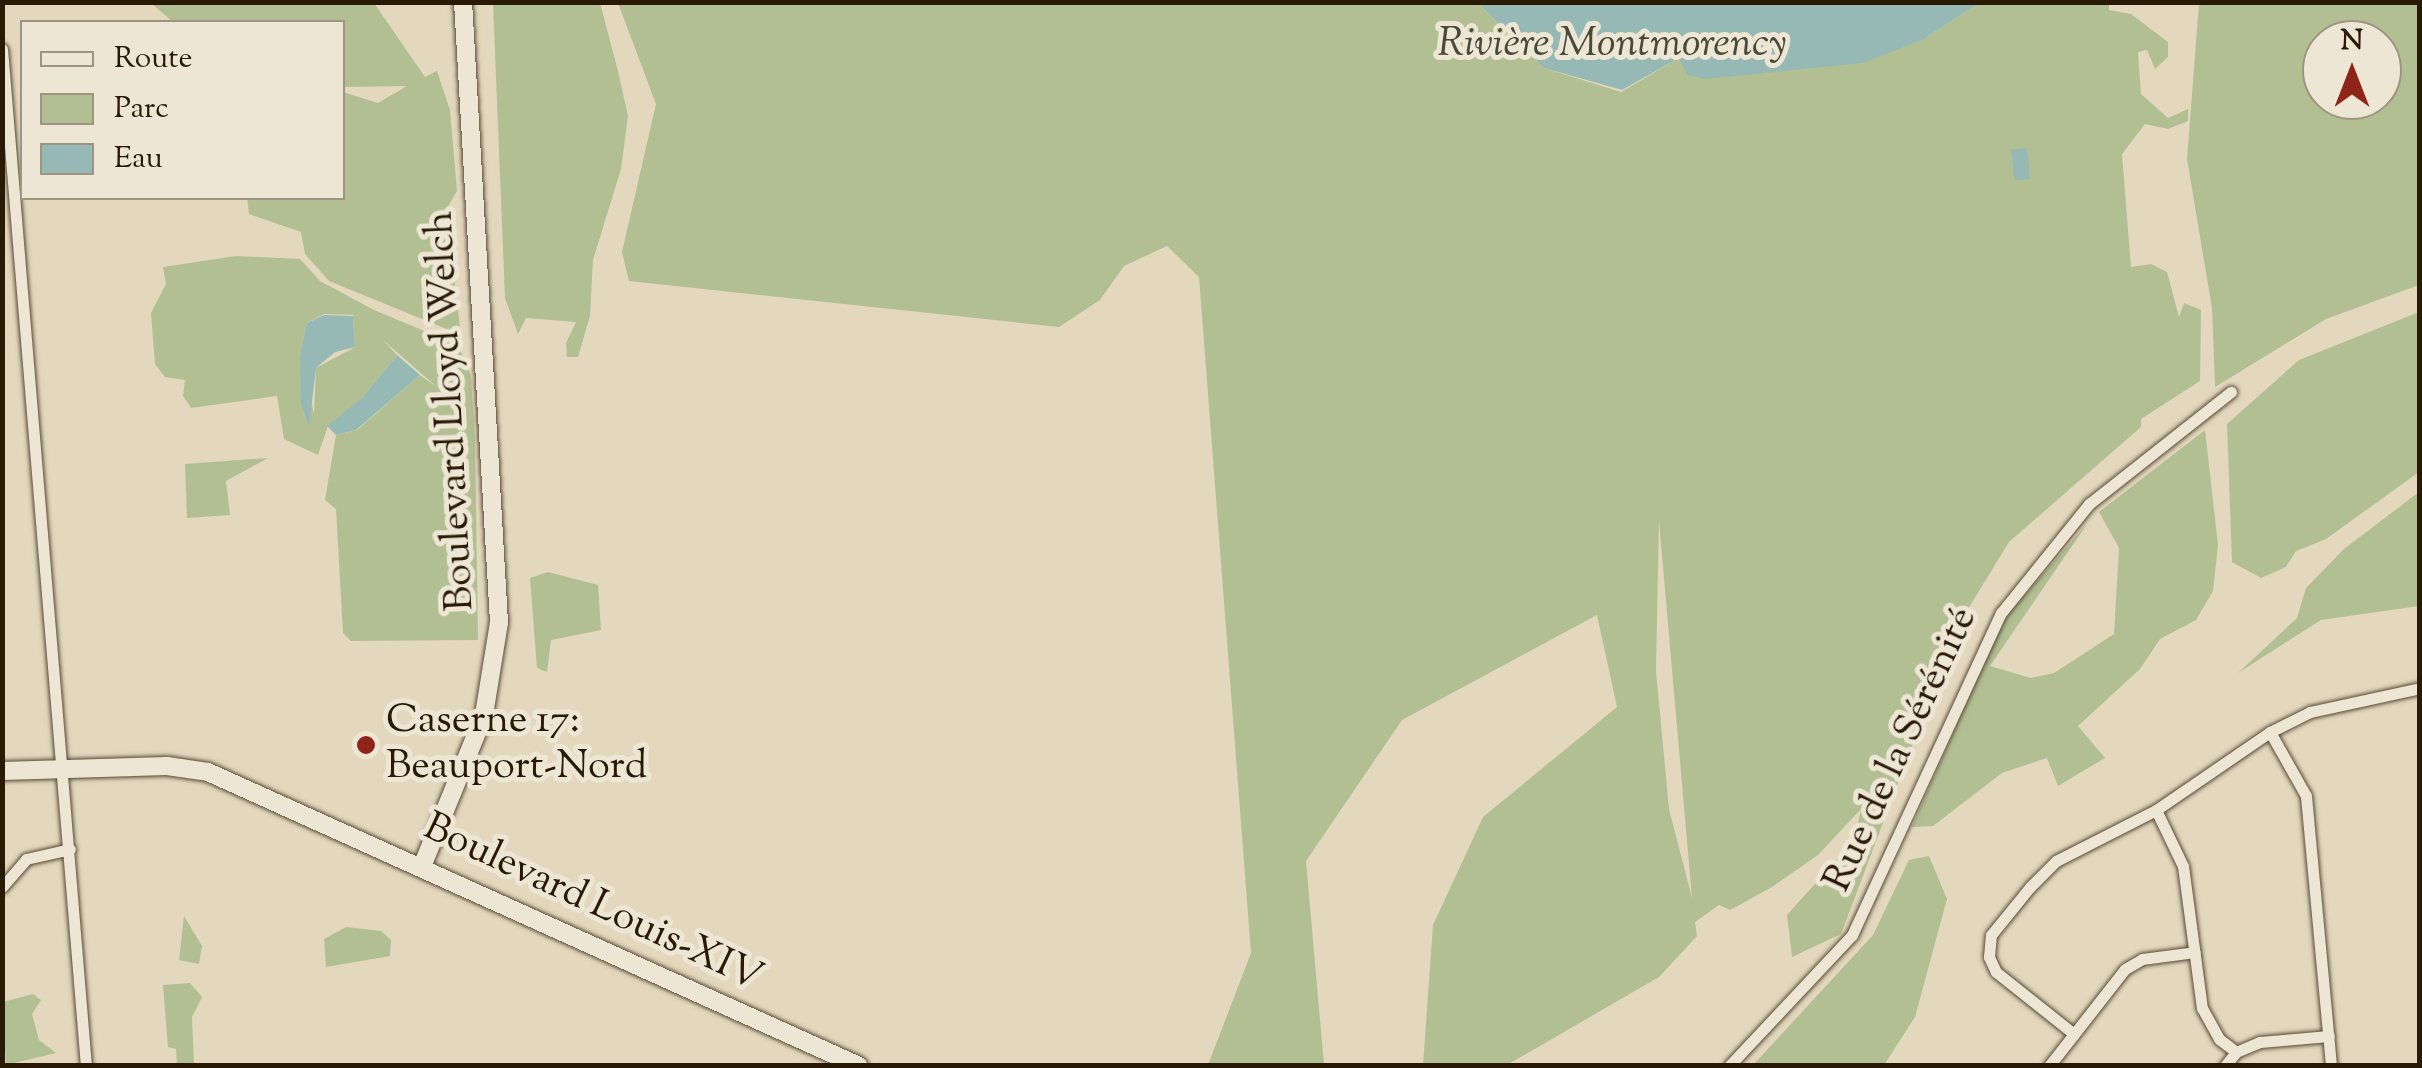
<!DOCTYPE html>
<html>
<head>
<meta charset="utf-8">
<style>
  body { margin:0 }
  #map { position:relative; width:2422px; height:1068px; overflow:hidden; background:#e3d8be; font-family:"Sorts Mill Goudy",serif }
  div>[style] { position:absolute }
  .green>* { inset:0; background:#b2bf93 }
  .water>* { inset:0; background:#96b9b6; transform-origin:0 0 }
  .roads { filter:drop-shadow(0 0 2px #584a34) drop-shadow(0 0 2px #584a34) }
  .street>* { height:11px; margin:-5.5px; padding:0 5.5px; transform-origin:5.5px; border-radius:5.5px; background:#ede6d5 }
  .secondary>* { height:18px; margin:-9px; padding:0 9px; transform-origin:9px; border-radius:9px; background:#ede6d5 }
  .dots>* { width:28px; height:28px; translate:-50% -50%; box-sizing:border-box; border:5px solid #ede6d5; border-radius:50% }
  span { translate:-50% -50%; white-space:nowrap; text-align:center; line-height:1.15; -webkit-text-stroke:10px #ede6d5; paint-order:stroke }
  .street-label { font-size:40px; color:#291a06 }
  .poi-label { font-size:40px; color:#291a06 }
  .left { translate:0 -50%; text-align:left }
  .water-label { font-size:42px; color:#4a4a3b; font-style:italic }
  .frame { position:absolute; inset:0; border:5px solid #291a06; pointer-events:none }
  .legend { position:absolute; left:20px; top:20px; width:325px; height:180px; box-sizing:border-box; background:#ede6d5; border:2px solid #9f9482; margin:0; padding:12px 18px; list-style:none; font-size:30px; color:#291a06 }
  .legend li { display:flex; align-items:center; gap:20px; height:50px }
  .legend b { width:50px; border:2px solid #9f9482 }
  .north { position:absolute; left:2302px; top:20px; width:100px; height:100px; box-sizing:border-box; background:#ede6d5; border:2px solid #9f9482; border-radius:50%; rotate:0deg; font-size:28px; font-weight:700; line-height:40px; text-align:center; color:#291a06 }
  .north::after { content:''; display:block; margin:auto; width:35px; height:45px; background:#8f2418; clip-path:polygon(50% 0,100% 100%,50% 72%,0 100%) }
</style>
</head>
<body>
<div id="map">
  <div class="green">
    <i style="clip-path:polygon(151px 3px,374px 3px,425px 77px,437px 71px,450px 110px,457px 191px,446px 210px,461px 335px,329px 281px,305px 254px,301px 232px,249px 214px,247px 198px,342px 198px,343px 92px,378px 103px,407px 86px,343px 87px,342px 22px,173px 22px)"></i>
    <i style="clip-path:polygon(493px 3px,600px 3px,618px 71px,628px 116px,621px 169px,593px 260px,590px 316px,578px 357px,567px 357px,566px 343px,576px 322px,526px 318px,518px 334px,505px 298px)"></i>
    <i style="clip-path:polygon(evenodd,618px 3px,1478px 3px,1544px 68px,1621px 92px,1679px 58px,1686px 64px,1924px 39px,1979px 3px,2109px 3px,2109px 10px,2131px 14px,2168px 42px,2168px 57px,2155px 69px,2147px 50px,2138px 52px,2141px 94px,2168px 118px,2188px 109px,2188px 121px,2168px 129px,2145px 124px,2122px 154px,2131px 267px,2151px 264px,2167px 272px,2179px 317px,2184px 303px,2201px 310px,2200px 381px,2141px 419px,2141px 427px,2009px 542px,1957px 627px,1841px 934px,1792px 957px,1787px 915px,1855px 839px,1861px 809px,1818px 855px,1772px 887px,1730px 910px,1719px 905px,1695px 922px,1697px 936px,1659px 977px,1507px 1065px,1423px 1065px,1433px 925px,1483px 817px,1617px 707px,1597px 615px,1402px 720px,1306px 861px,1324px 1065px,1208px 1065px,1251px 953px,1199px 277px,1167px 246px,1124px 266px,1100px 300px,1059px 327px,629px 281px,622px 252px,656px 104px,618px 3px,1659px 520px,1659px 521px,1692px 898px,1669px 809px,1656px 671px,1659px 520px)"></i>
    <i style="clip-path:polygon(evenodd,2199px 3px,2420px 3px,2419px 285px,2326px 319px,2215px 387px,2212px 308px,2187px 159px,2199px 3px,2322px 40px,2382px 40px,2382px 100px,2322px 100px,2322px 40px)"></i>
    <i style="clip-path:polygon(evenodd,236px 256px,300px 259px,320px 281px,374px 310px,458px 345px,471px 376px,475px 440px,478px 640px,351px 641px,343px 633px,336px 509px,325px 500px,336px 435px,357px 430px,420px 375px,438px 388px,383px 340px,397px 355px,362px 398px,328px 426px,318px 455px,284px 439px,277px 396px,191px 408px,183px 396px,185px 380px,165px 377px,155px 364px,151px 313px,166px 284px,163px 267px,236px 256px,324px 314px,353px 315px,355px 347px,316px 368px,314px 414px,300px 354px,307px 323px,324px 314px)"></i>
    <i style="clip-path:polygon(2419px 312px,2419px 472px,2326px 539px,2296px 551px,2286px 567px,2261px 578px,2232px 562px,2227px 424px,2299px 360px)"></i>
    <i style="clip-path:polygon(2205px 430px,2218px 545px,2213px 591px,2196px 620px,2160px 639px,2140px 669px,2078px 726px,2105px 758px,2058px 786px,2047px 758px,2002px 773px,1933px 826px,1912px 827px,2003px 620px,2087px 524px,1990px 666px,2031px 678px,2054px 673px,2114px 634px,2119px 548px,2099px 512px)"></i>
    <i style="clip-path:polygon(268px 458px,226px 481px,230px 515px,187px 518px,185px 464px)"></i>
    <i style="clip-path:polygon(2419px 492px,2419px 606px,2321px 620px,2238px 673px,2297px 618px,2306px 588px,2344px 549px)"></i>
    <i style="clip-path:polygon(548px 572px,598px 585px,601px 630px,551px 640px,547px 672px,537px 668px,530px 578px)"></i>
    <i style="clip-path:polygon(1929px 856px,1947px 899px,1915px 1017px,1884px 1065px,1753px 1065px,1873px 935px,1909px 860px)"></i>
    <i style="clip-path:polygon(184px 916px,202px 946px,199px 964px,179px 960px)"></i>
    <i style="clip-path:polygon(346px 927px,381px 931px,391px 940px,390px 956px,326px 967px,324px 939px)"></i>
    <i style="clip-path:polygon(190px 983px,202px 997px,192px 1017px,194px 1065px,177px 1065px,176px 1049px,168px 1047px,163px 985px)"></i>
    <i style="clip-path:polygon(33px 994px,41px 1000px,32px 1014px,39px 1040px,56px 1053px,6px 1065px,3px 1002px)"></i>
  </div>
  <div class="water">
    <i style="clip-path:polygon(1478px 3px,1979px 3px,1924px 39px,1863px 63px,1705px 79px,1687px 75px,1679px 58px,1622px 90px,1544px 68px)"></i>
    <i style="left:2027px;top:148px;width:31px;height:16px;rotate:84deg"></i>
    <i style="clip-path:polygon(324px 315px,353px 316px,355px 347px,335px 352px,316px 368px,309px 426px,301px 403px,300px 354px,307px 323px)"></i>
    <i style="clip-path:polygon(397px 355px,420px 375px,356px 430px,336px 435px,327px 426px,362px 398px)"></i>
  </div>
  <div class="roads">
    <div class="street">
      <i style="left:2px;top:49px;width:1020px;rotate:85.28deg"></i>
      <i style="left:2270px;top:732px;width:73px;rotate:60.6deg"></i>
      <i style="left:2306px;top:796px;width:271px;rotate:84.7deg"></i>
      <i style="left:2156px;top:810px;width:62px;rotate:64.3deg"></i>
      <i style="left:2183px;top:866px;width:143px;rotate:82.4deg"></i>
      <i style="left:2202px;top:1008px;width:35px;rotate:61deg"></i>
      <i style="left:2219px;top:1039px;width:21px;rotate:37deg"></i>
      <i style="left:2px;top:887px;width:37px;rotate:-49deg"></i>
      <i style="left:26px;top:859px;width:45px;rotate:-12.8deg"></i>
      <i style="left:2074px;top:1034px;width:100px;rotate:-141.5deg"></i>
      <i style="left:1996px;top:972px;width:17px;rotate:-115deg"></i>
      <i style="left:1989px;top:957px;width:22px;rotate:-85deg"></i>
      <i style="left:1991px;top:935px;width:62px;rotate:-50.9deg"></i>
      <i style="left:2030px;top:887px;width:37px;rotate:-45deg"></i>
      <i style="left:2056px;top:861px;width:112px;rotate:-27deg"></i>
      <i style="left:2156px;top:810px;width:138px;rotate:-34.4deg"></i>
      <i style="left:2270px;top:732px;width:45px;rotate:-26.6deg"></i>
      <i style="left:2310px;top:712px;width:113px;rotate:-12.3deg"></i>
      <i style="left:1729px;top:1066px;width:180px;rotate:-46.8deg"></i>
      <i style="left:1852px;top:935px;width:355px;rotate:-65.2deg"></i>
      <i style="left:2001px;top:613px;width:140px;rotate:-51.1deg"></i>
      <i style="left:2089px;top:504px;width:181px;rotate:-38.3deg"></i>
      <i style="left:2049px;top:1066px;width:123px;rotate:-51.9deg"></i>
      <i style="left:2125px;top:969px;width:20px;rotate:-30deg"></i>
      <i style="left:2142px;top:959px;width:53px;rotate:-7.5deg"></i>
      <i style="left:2225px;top:1066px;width:18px;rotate:-52deg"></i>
      <i style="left:2236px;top:1052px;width:26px;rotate:-23deg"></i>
      <i style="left:2260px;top:1042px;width:69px;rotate:-5deg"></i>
    </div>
    <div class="secondary">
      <i style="left:2px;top:771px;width:165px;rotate:-1.7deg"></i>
      <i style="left:167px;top:766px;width:41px;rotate:8.3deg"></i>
      <i style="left:208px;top:772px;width:714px;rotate:24.3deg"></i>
      <i style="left:423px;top:864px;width:161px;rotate:-67.7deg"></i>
      <i style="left:484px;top:715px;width:94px;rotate:-80.8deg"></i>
      <i style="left:499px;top:622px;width:621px;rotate:-93.32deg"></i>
    </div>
  </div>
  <div class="dots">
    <i style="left:366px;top:745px;background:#8f2418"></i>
  </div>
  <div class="street-label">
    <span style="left:452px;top:411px;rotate:-93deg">Boulevard Lloyd Welch</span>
    <span style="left:1902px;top:750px;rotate:-65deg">Rue de la Sérénité</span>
    <span style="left:592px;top:904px;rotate:25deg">Boulevard Louis-XIV</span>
  </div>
  <div class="poi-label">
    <span class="left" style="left:386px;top:745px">Caserne 17:<br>Beauport-Nord</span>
  </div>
  <div class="water-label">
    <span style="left:1612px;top:45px">Rivière Montmorency</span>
  </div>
  <div class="frame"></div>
  <ul class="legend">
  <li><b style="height:12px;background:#ede6d5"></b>Route</li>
  <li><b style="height:28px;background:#b2bf93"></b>Parc</li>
  <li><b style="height:28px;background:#96b9b6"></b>Eau</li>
  </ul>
  <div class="north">N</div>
</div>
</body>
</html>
